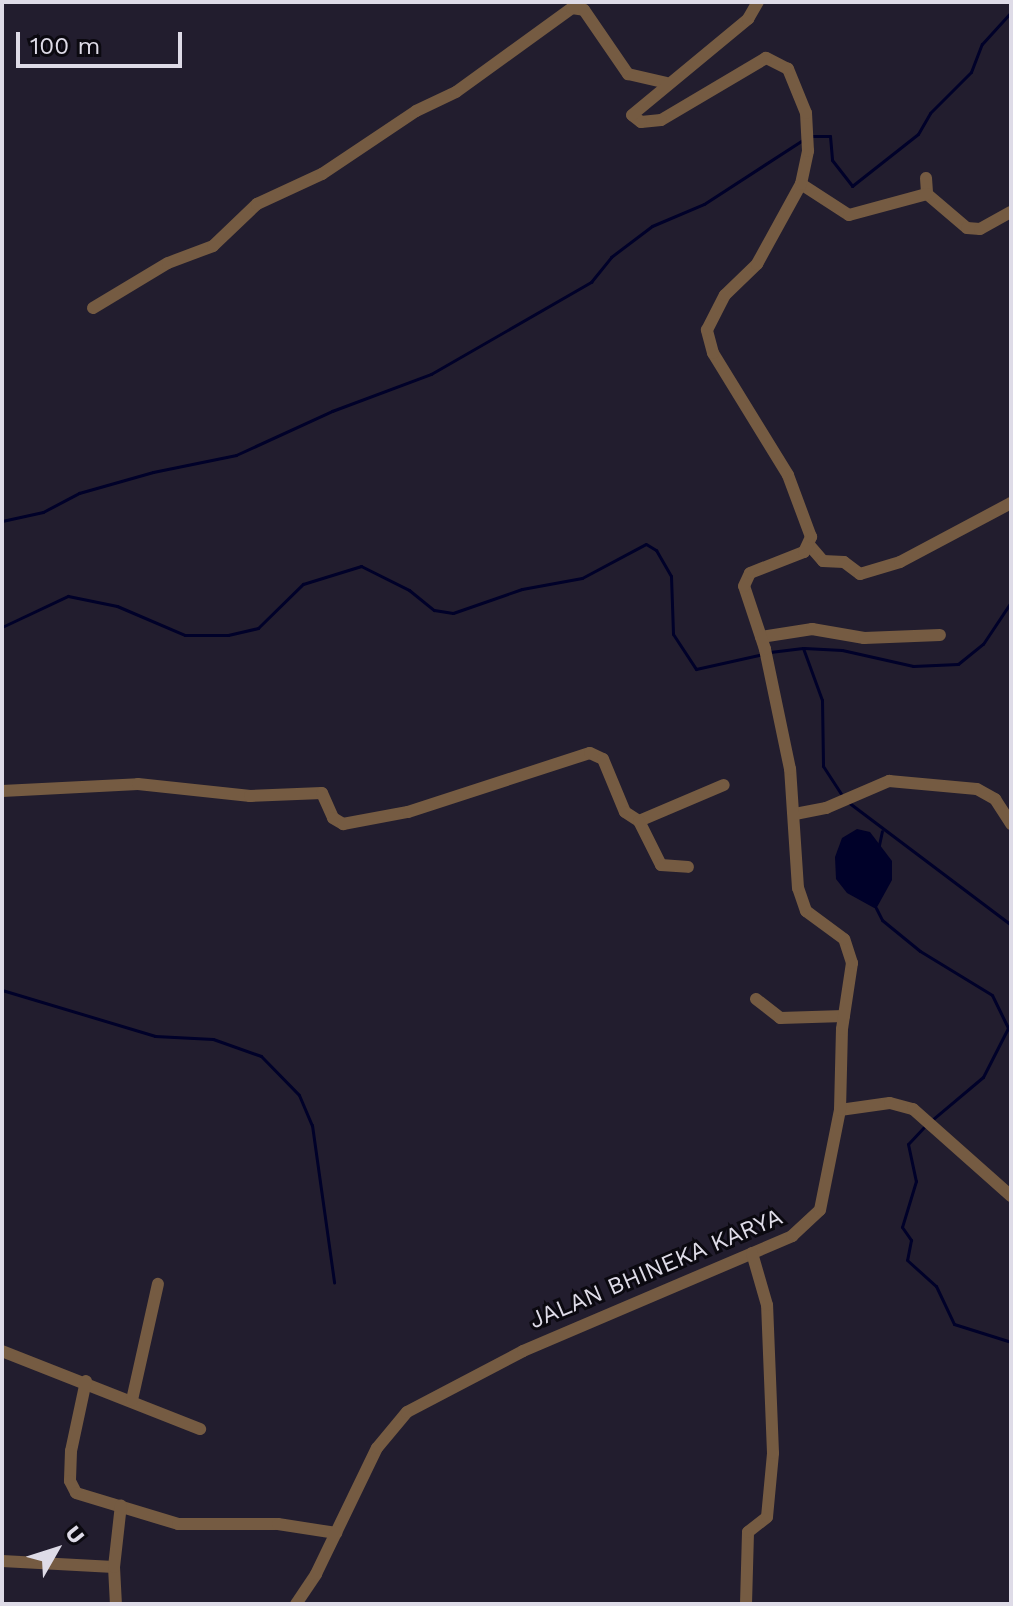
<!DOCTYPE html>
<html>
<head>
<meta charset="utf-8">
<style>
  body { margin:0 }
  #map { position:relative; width:1013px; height:1606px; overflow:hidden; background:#221d2e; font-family:"Work Sans",sans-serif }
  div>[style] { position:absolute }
  .water>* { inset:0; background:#000129 }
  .stream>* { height:3px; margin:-1.5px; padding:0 1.5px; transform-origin:1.5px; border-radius:1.5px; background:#000129 }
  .minor>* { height:12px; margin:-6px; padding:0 6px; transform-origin:6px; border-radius:6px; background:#755b42 }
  span { translate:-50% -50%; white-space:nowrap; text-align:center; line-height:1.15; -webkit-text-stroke:6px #0b0910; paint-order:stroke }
  .street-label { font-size:24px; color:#dedbe7 }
  .frame { position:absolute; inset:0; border:4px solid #dedbe7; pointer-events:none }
  .north { position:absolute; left:16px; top:1510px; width:80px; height:80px; -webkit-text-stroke:6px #0b0910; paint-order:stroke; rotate:51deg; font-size:22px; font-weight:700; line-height:32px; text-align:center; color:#dedbe7 }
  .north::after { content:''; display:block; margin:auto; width:28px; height:36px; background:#dedbe7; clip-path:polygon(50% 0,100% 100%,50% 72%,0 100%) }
  .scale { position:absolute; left:16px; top:32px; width:166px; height:36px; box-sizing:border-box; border:4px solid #dedbe7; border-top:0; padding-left:10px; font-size:24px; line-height:28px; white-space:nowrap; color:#dedbe7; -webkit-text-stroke:6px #0b0910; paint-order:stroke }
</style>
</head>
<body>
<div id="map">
  <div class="water">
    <i style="clip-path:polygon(857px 829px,870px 832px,892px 861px,892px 880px,876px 909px,847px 893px,836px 879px,835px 857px,842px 838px)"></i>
  </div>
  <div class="stream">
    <i style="left:811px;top:136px;width:19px"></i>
    <i style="left:830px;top:136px;width:24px;rotate:85deg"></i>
    <i style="left:832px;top:160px;width:33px;rotate:52deg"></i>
    <i style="left:852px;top:186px;width:84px;rotate:-38.2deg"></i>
    <i style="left:918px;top:134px;width:24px;rotate:-60deg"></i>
    <i style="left:930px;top:113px;width:58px;rotate:-45deg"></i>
    <i style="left:971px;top:72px;width:30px;rotate:-69deg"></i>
    <i style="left:982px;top:44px;width:43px;rotate:-47.8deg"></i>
    <i style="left:2px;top:521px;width:42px;rotate:-12.4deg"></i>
    <i style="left:43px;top:512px;width:41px;rotate:-27.8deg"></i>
    <i style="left:79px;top:493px;width:77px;rotate:-15.8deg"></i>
    <i style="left:153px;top:472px;width:85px;rotate:-11.6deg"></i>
    <i style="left:236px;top:455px;width:106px;rotate:-24.6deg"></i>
    <i style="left:332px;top:411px;width:106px;rotate:-20.5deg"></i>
    <i style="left:431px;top:374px;width:185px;rotate:-29.9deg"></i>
    <i style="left:591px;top:282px;width:32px;rotate:-51deg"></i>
    <i style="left:611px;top:257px;width:51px;rotate:-37.1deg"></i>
    <i style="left:652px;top:226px;width:56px;rotate:-22.9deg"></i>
    <i style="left:704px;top:204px;width:119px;rotate:-33deg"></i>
    <i style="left:2px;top:627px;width:73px;rotate:-25.2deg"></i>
    <i style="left:68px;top:596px;width:50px;rotate:11.5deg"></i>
    <i style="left:117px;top:606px;width:74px;rotate:23.1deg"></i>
    <i style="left:185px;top:635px;width:43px"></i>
    <i style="left:228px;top:635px;width:31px;rotate:-13deg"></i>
    <i style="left:258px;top:628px;width:63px;rotate:-44.4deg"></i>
    <i style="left:303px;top:584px;width:61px;rotate:-17.2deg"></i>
    <i style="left:361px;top:566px;width:54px;rotate:26.6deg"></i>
    <i style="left:409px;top:590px;width:32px;rotate:39deg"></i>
    <i style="left:434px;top:610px;width:19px;rotate:9deg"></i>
    <i style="left:453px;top:613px;width:73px;rotate:-19.2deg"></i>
    <i style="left:522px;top:589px;width:61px;rotate:-10.4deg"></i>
    <i style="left:582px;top:578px;width:72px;rotate:-28deg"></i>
    <i style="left:646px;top:544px;width:12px;rotate:31deg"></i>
    <i style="left:656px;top:550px;width:30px;rotate:60deg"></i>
    <i style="left:671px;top:576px;width:58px;rotate:88deg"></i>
    <i style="left:673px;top:634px;width:42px;rotate:56.7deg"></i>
    <i style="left:696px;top:669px;width:69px;rotate:-12.6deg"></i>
    <i style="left:804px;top:648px;width:38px;rotate:3deg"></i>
    <i style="left:842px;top:650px;width:73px;rotate:12.7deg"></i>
    <i style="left:913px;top:666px;width:45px;rotate:-2.5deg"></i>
    <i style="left:958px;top:664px;width:32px;rotate:-39deg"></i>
    <i style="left:983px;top:644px;width:50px;rotate:-56.3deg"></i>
    <i style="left:770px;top:652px;width:33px;rotate:-7deg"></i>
    <i style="left:803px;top:648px;width:55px;rotate:69.9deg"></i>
    <i style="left:822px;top:700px;width:66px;rotate:89.1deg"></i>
    <i style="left:823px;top:766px;width:37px;rotate:57deg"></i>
    <i style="left:848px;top:802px;width:204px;rotate:37deg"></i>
    <i style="left:879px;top:845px;width:14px;rotate:-78deg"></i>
    <i style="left:876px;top:908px;width:13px;rotate:63deg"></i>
    <i style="left:882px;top:920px;width:49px;rotate:39.2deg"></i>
    <i style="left:920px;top:951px;width:84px;rotate:31.4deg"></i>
    <i style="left:992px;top:995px;width:37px;rotate:64deg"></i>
    <i style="left:1008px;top:1028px;width:55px;rotate:117deg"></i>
    <i style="left:983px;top:1077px;width:65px;rotate:140deg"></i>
    <i style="left:2px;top:990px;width:160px;rotate:16.7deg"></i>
    <i style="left:155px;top:1036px;width:58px;rotate:3deg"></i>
    <i style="left:213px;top:1039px;width:51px;rotate:19.5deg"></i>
    <i style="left:261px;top:1056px;width:54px;rotate:45.7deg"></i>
    <i style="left:299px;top:1095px;width:33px;rotate:67deg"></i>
    <i style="left:312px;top:1125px;width:159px;rotate:82deg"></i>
    <i style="left:924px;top:1127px;width:23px;rotate:133deg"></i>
    <i style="left:908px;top:1144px;width:38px;rotate:78deg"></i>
    <i style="left:916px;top:1181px;width:48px;rotate:106.9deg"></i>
    <i style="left:902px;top:1227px;width:16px;rotate:55deg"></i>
    <i style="left:911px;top:1240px;width:20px;rotate:101deg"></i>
    <i style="left:907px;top:1260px;width:39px;rotate:42deg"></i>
    <i style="left:936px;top:1286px;width:42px;rotate:64.7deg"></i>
    <i style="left:954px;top:1324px;width:60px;rotate:17.5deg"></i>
  </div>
  <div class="minor">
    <i style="left:926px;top:178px;width:16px;rotate:86deg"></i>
    <i style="left:927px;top:194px;width:52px;rotate:40.4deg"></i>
    <i style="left:967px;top:228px;width:13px;rotate:4deg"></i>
    <i style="left:980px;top:229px;width:35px;rotate:-29deg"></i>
    <i style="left:801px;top:184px;width:57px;rotate:32.9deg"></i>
    <i style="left:849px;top:215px;width:81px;rotate:-15.1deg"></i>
    <i style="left:93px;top:308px;width:87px;rotate:-31deg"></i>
    <i style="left:168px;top:263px;width:48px;rotate:-20.7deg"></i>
    <i style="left:213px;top:246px;width:61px;rotate:-43.7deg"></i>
    <i style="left:257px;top:204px;width:72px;rotate:-24.8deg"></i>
    <i style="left:322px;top:174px;width:113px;rotate:-33.8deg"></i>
    <i style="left:416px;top:111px;width:44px;rotate:-25.4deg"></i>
    <i style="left:456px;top:92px;width:143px;rotate:-35.9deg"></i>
    <i style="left:572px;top:8px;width:12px;rotate:9deg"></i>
    <i style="left:584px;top:10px;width:78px;rotate:55.5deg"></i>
    <i style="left:628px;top:74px;width:39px;rotate:13deg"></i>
    <i style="left:810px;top:546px;width:20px;rotate:49deg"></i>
    <i style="left:823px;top:561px;width:21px;rotate:3deg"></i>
    <i style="left:844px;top:562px;width:20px;rotate:37deg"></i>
    <i style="left:860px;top:574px;width:42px;rotate:-16.7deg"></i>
    <i style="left:900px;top:562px;width:126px;rotate:-28deg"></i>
    <i style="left:761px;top:637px;width:52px;rotate:-8.9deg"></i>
    <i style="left:812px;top:629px;width:53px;rotate:9.8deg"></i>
    <i style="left:864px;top:638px;width:76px;rotate:-2.3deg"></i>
    <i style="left:2px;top:791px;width:136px;rotate:-2.9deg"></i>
    <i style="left:138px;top:784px;width:113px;rotate:6.1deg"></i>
    <i style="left:250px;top:796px;width:72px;rotate:-2.4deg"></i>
    <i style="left:322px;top:793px;width:27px;rotate:66deg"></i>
    <i style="left:333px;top:818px;width:12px;rotate:31deg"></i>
    <i style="left:343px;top:824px;width:66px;rotate:-10.5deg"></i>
    <i style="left:408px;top:812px;width:191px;rotate:-18deg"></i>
    <i style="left:590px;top:753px;width:14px;rotate:25deg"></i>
    <i style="left:603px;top:759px;width:57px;rotate:67.5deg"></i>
    <i style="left:625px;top:812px;width:17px;rotate:33deg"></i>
    <i style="left:639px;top:821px;width:92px;rotate:-23deg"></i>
    <i style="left:795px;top:814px;width:32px;rotate:-11deg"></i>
    <i style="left:826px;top:808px;width:69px;rotate:-23.2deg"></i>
    <i style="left:889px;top:781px;width:88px;rotate:5.2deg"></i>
    <i style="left:977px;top:789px;width:21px;rotate:29deg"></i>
    <i style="left:995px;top:799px;width:30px;rotate:57deg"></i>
    <i style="left:639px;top:821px;width:49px;rotate:63.4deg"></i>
    <i style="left:661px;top:865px;width:27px;rotate:4deg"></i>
    <i style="left:756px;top:999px;width:31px;rotate:38deg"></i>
    <i style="left:780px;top:1018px;width:64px;rotate:-1.8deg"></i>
    <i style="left:840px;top:1110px;width:50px;rotate:-8deg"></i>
    <i style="left:890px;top:1103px;width:24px;rotate:15deg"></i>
    <i style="left:913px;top:1109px;width:131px;rotate:41.6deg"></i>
    <i style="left:2px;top:1351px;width:213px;rotate:21.5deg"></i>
    <i style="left:86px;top:1381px;width:72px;rotate:102.1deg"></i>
    <i style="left:71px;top:1451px;width:30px;rotate:92deg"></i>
    <i style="left:70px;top:1481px;width:13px;rotate:63deg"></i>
    <i style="left:76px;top:1493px;width:107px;rotate:16.9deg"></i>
    <i style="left:178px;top:1524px;width:100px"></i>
    <i style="left:278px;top:1524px;width:59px;rotate:8.8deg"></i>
    <i style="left:132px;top:1400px;width:119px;rotate:-77.4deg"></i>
    <i style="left:2px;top:1561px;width:112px;rotate:3.1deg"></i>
    <i style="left:114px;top:1567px;width:37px;rotate:87deg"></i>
    <i style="left:114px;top:1567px;width:62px;rotate:-83.6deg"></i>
    <i style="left:296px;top:1604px;width:36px;rotate:-56deg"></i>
    <i style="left:316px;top:1574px;width:140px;rotate:-64.2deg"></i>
    <i style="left:377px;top:1448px;width:47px;rotate:-50.2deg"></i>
    <i style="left:407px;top:1412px;width:131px;rotate:-27.7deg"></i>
    <i style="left:523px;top:1351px;width:293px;rotate:-23.1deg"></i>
    <i style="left:792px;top:1236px;width:38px;rotate:-43deg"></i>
    <i style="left:820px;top:1210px;width:102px;rotate:-78.7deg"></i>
    <i style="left:840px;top:1110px;width:81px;rotate:-88.6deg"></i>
    <i style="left:842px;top:1029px;width:67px;rotate:-81.4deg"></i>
    <i style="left:852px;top:963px;width:25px;rotate:-108deg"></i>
    <i style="left:844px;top:939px;width:47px;rotate:-143.6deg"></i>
    <i style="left:806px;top:911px;width:24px;rotate:-109deg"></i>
    <i style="left:798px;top:888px;width:119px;rotate:-93.8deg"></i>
    <i style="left:790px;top:769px;width:123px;rotate:-101.8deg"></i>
    <i style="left:765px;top:649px;width:66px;rotate:-108.4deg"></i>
    <i style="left:744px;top:586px;width:14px;rotate:-65deg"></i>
    <i style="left:750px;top:573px;width:58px;rotate:-21.3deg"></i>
    <i style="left:804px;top:552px;width:17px;rotate:-65deg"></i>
    <i style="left:811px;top:537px;width:66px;rotate:-110.4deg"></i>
    <i style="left:788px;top:475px;width:143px;rotate:-121.6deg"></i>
    <i style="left:713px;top:353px;width:24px;rotate:-105deg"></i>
    <i style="left:707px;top:330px;width:39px;rotate:-63deg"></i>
    <i style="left:725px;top:295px;width:45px;rotate:-44.1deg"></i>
    <i style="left:757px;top:264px;width:91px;rotate:-61.2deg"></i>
    <i style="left:801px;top:184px;width:34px;rotate:-78deg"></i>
    <i style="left:808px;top:151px;width:38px;rotate:-93deg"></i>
    <i style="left:806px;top:113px;width:48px;rotate:-112.2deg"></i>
    <i style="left:788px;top:69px;width:25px;rotate:-153deg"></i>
    <i style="left:766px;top:58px;width:122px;rotate:149.4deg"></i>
    <i style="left:661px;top:120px;width:20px;rotate:174deg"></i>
    <i style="left:641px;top:122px;width:11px;rotate:-142deg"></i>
    <i style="left:632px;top:115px;width:151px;rotate:-39.6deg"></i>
    <i style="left:748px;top:19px;width:20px;rotate:-60deg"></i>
    <i style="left:746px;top:1604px;width:72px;rotate:-88.4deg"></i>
    <i style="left:748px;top:1532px;width:24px;rotate:-38deg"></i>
    <i style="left:767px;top:1517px;width:64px;rotate:-84.6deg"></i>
    <i style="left:773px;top:1453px;width:148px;rotate:-92.3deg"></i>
    <i style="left:767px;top:1305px;width:54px;rotate:-106.1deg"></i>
  </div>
  <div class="street-label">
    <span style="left:656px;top:1269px;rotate:-23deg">JALAN BHINEKA KARYA</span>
  </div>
  <div class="frame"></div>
  <div class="north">U</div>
  <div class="scale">100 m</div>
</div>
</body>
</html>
